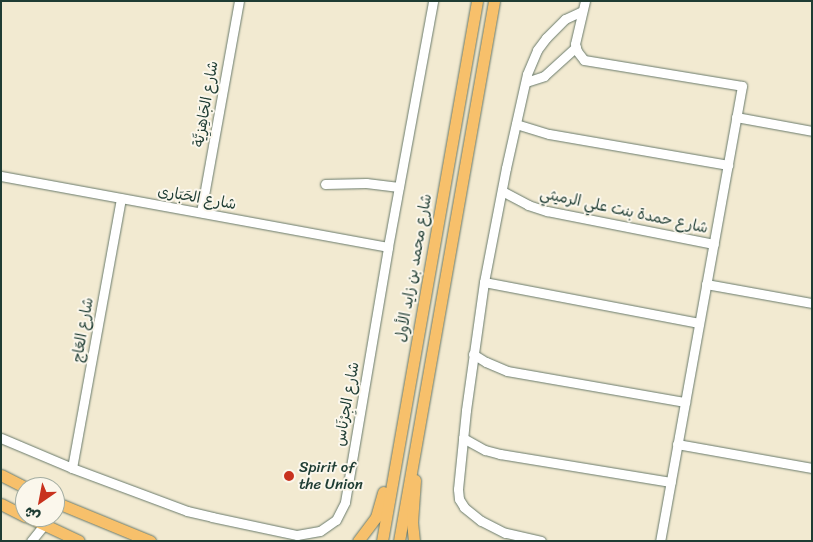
<!DOCTYPE html>
<html>
<head>
<meta charset="utf-8">
<style>
  body { margin:0 }
  #map { position:relative; width:813px; height:542px; overflow:hidden; background:#f2ead1; font-family:Sriracha,"Playpen Sans Arabic",sans-serif }
  div>[style] { position:absolute }
  .roads { filter:drop-shadow(0 0 1px #697a6b) drop-shadow(0 0 1px #697a6b) }
  .minor>* { height:9px; margin:-4.5px; padding:0 4.5px; transform-origin:4.5px; border-radius:4.5px; background:#fff }
  .major>* { height:11px; margin:-5.5px; padding:0 5.5px; transform-origin:5.5px; border-radius:5.5px; background:#f7c06b }
  .dots>* { width:14px; height:14px; translate:-50% -50%; box-sizing:border-box; border:2px solid #fbf7ec; border-radius:50% }
  span { translate:-50% -50%; white-space:nowrap; text-align:center; line-height:1.15; -webkit-text-stroke:4px #fbf7ec; paint-order:stroke }
  .street-label { font-size:15px; color:#1f3d34 }
  .poi-label { font-size:15px; color:#1f3d34 }
  .left { translate:0 -50%; text-align:left }
  .frame { position:absolute; inset:0; border:2px solid #1f3d34; pointer-events:none }
  .north { position:absolute; left:15px; top:477px; width:50px; height:50px; box-sizing:border-box; background:#fbf7ec; border:1px solid #a3ada2; border-radius:50%; rotate:213deg; font-size:14px; font-weight:700; line-height:20px; text-align:center; color:#1f3d34 }
  .north::after { content:''; display:block; margin:auto; width:18px; height:22px; background:#c8321e; clip-path:polygon(50% 0,100% 100%,50% 72%,0 100%) }
</style>
</head>
<body>
<div id="map">
  <div class="roads">
    <div class="minor">
      <i style="left:585px;top:1px;width:44px;rotate:103.1deg"></i>
      <i style="left:575px;top:44px;width:7px;rotate:74deg"></i>
      <i style="left:577px;top:51px;width:11px;rotate:52deg"></i>
      <i style="left:584px;top:60px;width:160px;rotate:9.3deg"></i>
      <i style="left:742px;top:86px;width:462px;rotate:100.2deg"></i>
      <i style="left:526px;top:82px;width:19px;rotate:-18deg"></i>
      <i style="left:544px;top:76px;width:43px;rotate:-42.2deg"></i>
      <i style="left:736px;top:117px;width:77px;rotate:10.4deg"></i>
      <i style="left:516px;top:124px;width:34px;rotate:17deg"></i>
      <i style="left:549px;top:134px;width:182px;rotate:9.8deg"></i>
      <i style="left:1px;top:176px;width:393px;rotate:10.4deg"></i>
      <i style="left:325px;top:184px;width:41px;rotate:-1.4deg"></i>
      <i style="left:366px;top:183px;width:33px;rotate:7deg"></i>
      <i style="left:502px;top:191px;width:30px;rotate:28deg"></i>
      <i style="left:528px;top:205px;width:20px;rotate:18deg"></i>
      <i style="left:547px;top:211px;width:170px;rotate:11.2deg"></i>
      <i style="left:201px;top:212px;width:214px;rotate:-79.8deg"></i>
      <i style="left:484px;top:282px;width:219px;rotate:10.8deg"></i>
      <i style="left:706px;top:284px;width:108px;rotate:10.2deg"></i>
      <i style="left:473px;top:354px;width:15px;rotate:32deg"></i>
      <i style="left:486px;top:362px;width:23px;rotate:23deg"></i>
      <i style="left:507px;top:371px;width:181px;rotate:9.9deg"></i>
      <i style="left:1px;top:438px;width:77px;rotate:22.9deg"></i>
      <i style="left:72px;top:468px;width:123px;rotate:20.5deg"></i>
      <i style="left:187px;top:511px;width:26px;rotate:13deg"></i>
      <i style="left:212px;top:517px;width:87px;rotate:12deg"></i>
      <i style="left:297px;top:535px;width:23px;rotate:-10deg"></i>
      <i style="left:320px;top:531px;width:19px;rotate:-35deg"></i>
      <i style="left:336px;top:520px;width:20px;rotate:-63deg"></i>
      <i style="left:345px;top:502px;width:259px;rotate:-80.4deg"></i>
      <i style="left:388px;top:247px;width:250px;rotate:-79.6deg"></i>
      <i style="left:463px;top:438px;width:25px;rotate:29deg"></i>
      <i style="left:485px;top:450px;width:16px;rotate:15deg"></i>
      <i style="left:500px;top:454px;width:173px;rotate:9.3deg"></i>
      <i style="left:677px;top:444px;width:137px;rotate:10.1deg"></i>
      <i style="left:72px;top:468px;width:274px;rotate:-79.7deg"></i>
      <i style="left:31px;top:541px;width:21px;rotate:-51deg"></i>
      <i style="left:541px;top:541px;width:37px;rotate:-167deg"></i>
      <i style="left:505px;top:533px;width:27px;rotate:-153deg"></i>
      <i style="left:481px;top:521px;width:22px;rotate:-141deg"></i>
      <i style="left:464px;top:507px;width:9px;rotate:-122deg"></i>
      <i style="left:459px;top:499px;width:10px;rotate:-96deg"></i>
      <i style="left:458px;top:489px;width:79px;rotate:-84.2deg"></i>
      <i style="left:466px;top:410px;width:129px;rotate:-82deg"></i>
      <i style="left:484px;top:282px;width:116px;rotate:-79.1deg"></i>
      <i style="left:506px;top:168px;width:96px;rotate:-77.4deg"></i>
      <i style="left:527px;top:74px;width:26px;rotate:-67deg"></i>
      <i style="left:537px;top:50px;width:15px;rotate:-53deg"></i>
      <i style="left:546px;top:38px;width:27px;rotate:-45deg"></i>
      <i style="left:565px;top:19px;width:19px;rotate:-25deg"></i>
    </div>
    <div class="major">
      <i style="left:1px;top:475px;width:27px;rotate:27deg"></i>
      <i style="left:55px;top:502px;width:103px;rotate:22.3deg"></i>
      <i style="left:1px;top:504px;width:27px;rotate:27deg"></i>
      <i style="left:28px;top:517px;width:56px;rotate:25.2deg"></i>
      <i style="left:358px;top:541px;width:30px;rotate:-53deg"></i>
      <i style="left:376px;top:517px;width:26px;rotate:-74deg"></i>
      <i style="left:382px;top:541px;width:548px;rotate:-80.02deg"></i>
      <i style="left:399px;top:541px;width:548px;rotate:-80.02deg"></i>
      <i style="left:414px;top:541px;width:19px;rotate:-96deg"></i>
      <i style="left:412px;top:522px;width:42px;rotate:-85.9deg"></i>
    </div>
  </div>
  <div class="dots">
    <i style="left:289px;top:476px;background:#c8321e"></i>
  </div>
  <div class="street-label">
    <span style="left:206px;top:104px;rotate:-80deg">شارع الجَاهِزِيَّة</span>
    <span style="left:197px;top:198px;rotate:10deg">شارع الحَبَارى</span>
    <span style="left:624px;top:211px;rotate:12deg">شارع حمدة بنت علي الرميثي</span>
    <span style="left:414px;top:268px;rotate:-80deg">شارع محمد بن زايد الأول</span>
    <span style="left:83px;top:330px;rotate:-80deg">شارع العَاج</span>
    <span style="left:347px;top:404px;rotate:-80deg">شارع الجِرْنَاس</span>
  </div>
  <div class="poi-label">
    <span class="left" style="left:299px;top:476px">Spirit of<br>the Union</span>
  </div>
  <div class="frame"></div>
  <div class="north">ش</div>
</div>
</body>
</html>
